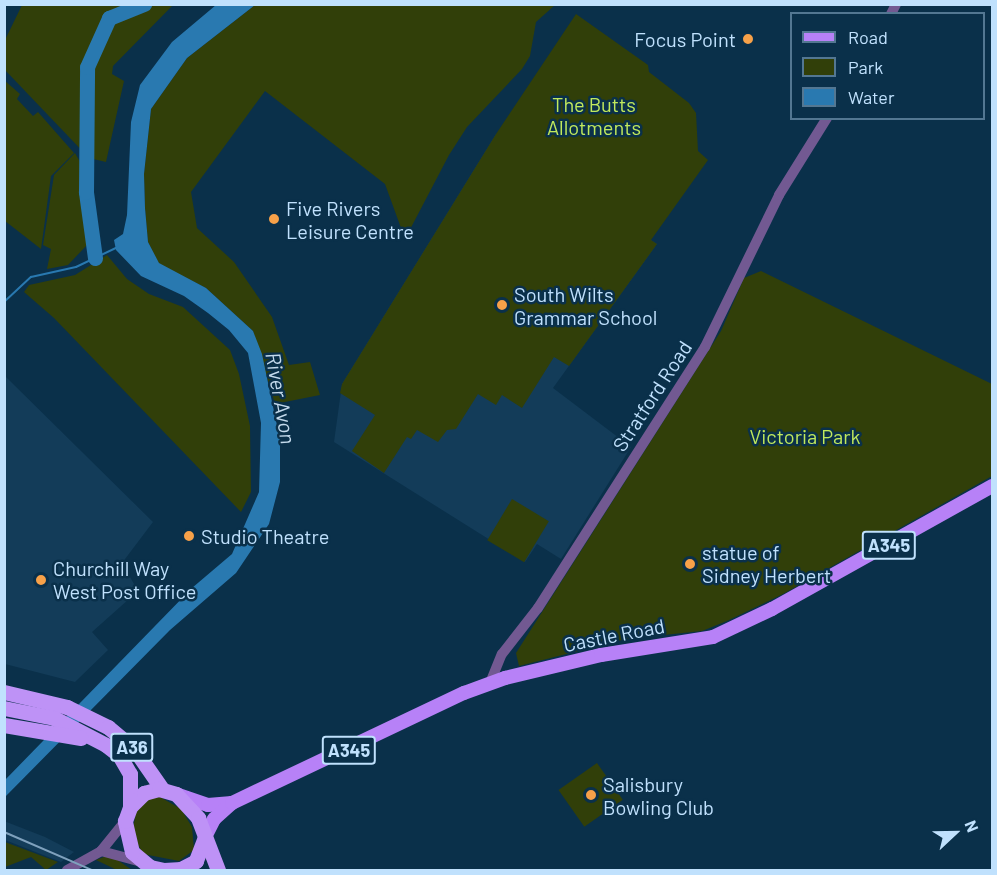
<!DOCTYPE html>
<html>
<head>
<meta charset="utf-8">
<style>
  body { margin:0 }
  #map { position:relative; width:997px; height:875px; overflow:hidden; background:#0a304a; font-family:Barlow,sans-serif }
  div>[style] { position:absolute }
  .built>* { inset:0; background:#133c59 }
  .green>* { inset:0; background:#313f09; transform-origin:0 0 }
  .water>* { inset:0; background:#2979b0 }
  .stream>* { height:2px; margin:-1px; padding:0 1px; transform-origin:1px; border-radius:1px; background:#2979b0 }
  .river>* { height:15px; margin:-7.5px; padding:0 7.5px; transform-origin:7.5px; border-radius:7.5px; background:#2979b0 }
  .tertiary>* { height:10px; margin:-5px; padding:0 5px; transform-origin:5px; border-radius:5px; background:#725992 }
  .primary>* { height:14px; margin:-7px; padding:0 7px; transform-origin:7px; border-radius:7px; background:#b781f7 }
  .trunk>* { height:15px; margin:-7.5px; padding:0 7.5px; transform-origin:7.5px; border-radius:7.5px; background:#be92f6 }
  .rail>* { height:2px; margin:-1px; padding:0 1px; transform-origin:1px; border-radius:1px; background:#7fa1bd }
  .dots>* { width:16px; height:16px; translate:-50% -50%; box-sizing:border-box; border:3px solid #0a304a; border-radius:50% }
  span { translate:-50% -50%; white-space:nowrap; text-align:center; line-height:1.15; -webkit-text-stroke:5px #0a304a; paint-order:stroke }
  .shield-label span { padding:2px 4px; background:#0a304a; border:2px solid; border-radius:4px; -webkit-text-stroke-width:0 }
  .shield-label { font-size:18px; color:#c0e1fd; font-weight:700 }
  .poi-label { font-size:20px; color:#c0e1fd }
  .right { translate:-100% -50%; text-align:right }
  .left { translate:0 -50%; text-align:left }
  .park-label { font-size:20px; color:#c1e95c }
  .street-label { font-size:20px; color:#c0e1fd }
  .water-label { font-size:21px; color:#c4daec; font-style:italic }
  .frame { position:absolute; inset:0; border:6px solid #c0e1fd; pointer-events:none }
  .legend { position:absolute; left:790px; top:12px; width:195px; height:108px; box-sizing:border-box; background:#0a304a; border:2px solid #537792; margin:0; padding:8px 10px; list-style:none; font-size:18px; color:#c0e1fd }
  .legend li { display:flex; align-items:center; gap:12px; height:30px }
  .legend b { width:30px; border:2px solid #537792 }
  .north { position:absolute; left:925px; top:803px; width:60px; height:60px; -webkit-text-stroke:4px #0a304a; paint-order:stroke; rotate:68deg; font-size:16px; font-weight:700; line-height:24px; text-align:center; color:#c0e1fd }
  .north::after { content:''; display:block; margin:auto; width:21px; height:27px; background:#c0e1fd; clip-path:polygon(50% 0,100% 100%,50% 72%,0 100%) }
</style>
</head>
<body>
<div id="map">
  <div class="built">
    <i style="clip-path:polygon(496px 134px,657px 244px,553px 388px,631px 447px,561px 559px,537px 544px,525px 562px,334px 442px,342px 384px)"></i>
    <i style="clip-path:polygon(5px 376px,153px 522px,122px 563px,138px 591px,92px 632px,108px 650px,75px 682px,5px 664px)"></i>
    <i style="clip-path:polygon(4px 821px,45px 837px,74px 852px,61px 862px,5px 840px)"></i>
  </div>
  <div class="green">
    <i style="clip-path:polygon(22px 5px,173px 5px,113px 66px,112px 74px,124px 81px,106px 162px,89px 158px,5px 70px,5px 40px)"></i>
    <i style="clip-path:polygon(255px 5px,555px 5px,536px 22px,530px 56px,522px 69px,467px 127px,449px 155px,405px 239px,385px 184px,265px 91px,191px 192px,197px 228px,234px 262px,272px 317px,289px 365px,310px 362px,320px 395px,275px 404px,253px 331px,206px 288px,159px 264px,148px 242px,145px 208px,144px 174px,151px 109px,187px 58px)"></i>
    <i style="clip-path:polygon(576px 14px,648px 65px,649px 72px,689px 103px,696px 113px,698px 151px,708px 160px,651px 240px,657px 244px,569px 366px,554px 357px,522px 408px,502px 395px,496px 405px,478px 394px,456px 429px,447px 430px,438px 442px,417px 430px,411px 439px,407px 437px,384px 473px,352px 451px,375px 415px,340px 393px,342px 384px,496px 134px)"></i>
    <i style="clip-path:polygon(4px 80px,20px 94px,17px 99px,33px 116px,38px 112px,74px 153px,51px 176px,41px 249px,5px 221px)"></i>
    <i style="clip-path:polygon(75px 153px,91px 181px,99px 242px,87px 245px,68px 265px,47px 269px,51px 249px,43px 245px,54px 175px)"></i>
    <i style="clip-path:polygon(107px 255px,127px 279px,149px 294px,183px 307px,230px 350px,239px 374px,250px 426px,251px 492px,241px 512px,54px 318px,24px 292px,29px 285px,75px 275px)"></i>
    <i style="clip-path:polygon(761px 271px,992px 384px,992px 476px,783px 594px,727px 621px,702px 631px,626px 639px,519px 666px,516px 653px,721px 331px,744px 278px)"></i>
    <i style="left:512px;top:499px;width:43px;height:48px;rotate:31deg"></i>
    <i style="left:597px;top:763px;width:45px;height:47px;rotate:55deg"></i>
    <i style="clip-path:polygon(160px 797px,181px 809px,192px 827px,194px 850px,179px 861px,143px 854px,132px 833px,137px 808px,150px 798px)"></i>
    <i style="clip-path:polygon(4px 842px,5px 842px,58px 862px,46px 870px,31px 857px,5px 867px)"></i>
    <i style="clip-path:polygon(104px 857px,113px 857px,132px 870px,117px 870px,96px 860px)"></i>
  </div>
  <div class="water">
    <i style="clip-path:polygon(216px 5px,255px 5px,187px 58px,151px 109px,144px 174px,145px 208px,148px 242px,159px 263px,206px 288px,253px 331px,262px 354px,280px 440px,280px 482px,269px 524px,236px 573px,170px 630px,5px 797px,5px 780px,192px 588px,232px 554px,259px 492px,261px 423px,248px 353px,229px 330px,208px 313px,184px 296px,141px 276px,116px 250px,114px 240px,123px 234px,127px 215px,131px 122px,140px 85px,172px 42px)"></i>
  </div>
  <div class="stream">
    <i style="left:4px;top:302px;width:37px;rotate:-43deg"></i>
    <i style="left:31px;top:277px;width:46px;rotate:-12.5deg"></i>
    <i style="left:76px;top:267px;width:47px;rotate:-25.5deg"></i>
  </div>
  <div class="river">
    <i style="left:95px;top:258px;width:67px;rotate:-97.8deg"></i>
    <i style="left:86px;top:192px;width:125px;rotate:-89.5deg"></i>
    <i style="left:87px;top:67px;width:54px;rotate:-65.8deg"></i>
    <i style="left:109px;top:18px;width:38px;rotate:-22deg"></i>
  </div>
  <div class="tertiary">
    <i style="left:891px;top:14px;width:11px;rotate:-63deg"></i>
    <i style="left:490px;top:683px;width:31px;rotate:-68deg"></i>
    <i style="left:502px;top:654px;width:58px;rotate:-52deg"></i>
    <i style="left:538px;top:608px;width:310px;rotate:-57.4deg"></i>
    <i style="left:705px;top:347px;width:169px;rotate:-64deg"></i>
    <i style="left:779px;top:195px;width:91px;rotate:-58.1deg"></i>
    <i style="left:101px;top:851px;width:39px;rotate:15deg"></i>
    <i style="left:67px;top:870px;width:39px;rotate:-29deg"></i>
    <i style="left:101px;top:851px;width:38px;rotate:-51deg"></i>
  </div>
  <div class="primary">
    <i style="left:176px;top:794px;width:34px;rotate:19deg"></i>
    <i style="left:208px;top:805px;width:24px;rotate:-5deg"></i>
    <i style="left:205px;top:837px;width:20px;rotate:-63deg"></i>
    <i style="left:214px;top:819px;width:24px;rotate:-42deg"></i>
    <i style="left:232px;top:803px;width:257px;rotate:-25.4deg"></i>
    <i style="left:464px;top:693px;width:44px;rotate:-20.1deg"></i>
    <i style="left:505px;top:678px;width:99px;rotate:-13.5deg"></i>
    <i style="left:601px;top:655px;width:113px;rotate:-9.1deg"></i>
    <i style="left:713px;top:637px;width:65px;rotate:-25.4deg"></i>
    <i style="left:772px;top:609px;width:252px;rotate:-29.2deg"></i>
  </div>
  <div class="trunk">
    <i style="left:4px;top:692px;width:65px;rotate:13.4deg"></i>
    <i style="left:67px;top:707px;width:46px;rotate:26deg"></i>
    <i style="left:108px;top:727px;width:35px;rotate:40deg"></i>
    <i style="left:135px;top:750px;width:47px;rotate:55.3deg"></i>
    <i style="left:4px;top:708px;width:51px;rotate:11.3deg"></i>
    <i style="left:54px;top:718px;width:59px;rotate:27.4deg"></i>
    <i style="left:106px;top:745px;width:16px;rotate:38deg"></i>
    <i style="left:119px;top:755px;width:22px;rotate:60deg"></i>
    <i style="left:130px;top:774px;width:33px;rotate:90deg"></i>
    <i style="left:4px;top:725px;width:78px;rotate:9.6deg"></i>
    <i style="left:205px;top:837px;width:26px;rotate:111deg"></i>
    <i style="left:196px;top:861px;width:17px;rotate:152deg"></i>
    <i style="left:181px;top:869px;width:17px;rotate:177deg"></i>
    <i style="left:164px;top:870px;width:14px;rotate:-168deg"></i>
    <i style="left:150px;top:867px;width:23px;rotate:-140deg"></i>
    <i style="left:132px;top:852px;width:32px;rotate:-103deg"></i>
    <i style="left:125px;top:821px;width:15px;rotate:-70deg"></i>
    <i style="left:130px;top:807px;width:20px;rotate:-45deg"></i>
    <i style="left:144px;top:793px;width:16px;rotate:-15deg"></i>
    <i style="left:159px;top:789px;width:18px;rotate:16deg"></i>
    <i style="left:176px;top:794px;width:33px;rotate:47deg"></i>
    <i style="left:198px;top:818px;width:56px;rotate:69deg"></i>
  </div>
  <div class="rail">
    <i style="left:4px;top:832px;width:96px;rotate:23.4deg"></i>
  </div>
  <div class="dots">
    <i style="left:748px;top:39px;background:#f7a149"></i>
    <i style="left:274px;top:219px;background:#f7a149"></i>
    <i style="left:502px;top:305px;background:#f7a149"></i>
    <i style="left:189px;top:536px;background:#f7a149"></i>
    <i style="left:690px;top:564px;background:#f7a149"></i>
    <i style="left:41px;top:580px;background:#f7a149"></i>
    <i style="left:591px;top:795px;background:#f7a149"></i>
  </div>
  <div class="shield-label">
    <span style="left:889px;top:545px">A345</span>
    <span style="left:132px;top:747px">A36</span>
    <span style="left:349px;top:750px">A345</span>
  </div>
  <div class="poi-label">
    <span class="right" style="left:736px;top:39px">Focus Point</span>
    <span class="left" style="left:286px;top:220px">Five Rivers<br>Leisure Centre</span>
    <span class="left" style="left:514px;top:306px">South Wilts<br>Grammar School</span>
    <span class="left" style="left:201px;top:536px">Studio Theatre</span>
    <span class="left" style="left:702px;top:564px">statue of<br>Sidney Herbert</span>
    <span class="left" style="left:53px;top:580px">Churchill Way<br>West Post Office</span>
    <span class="left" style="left:603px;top:796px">Salisbury<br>Bowling Club</span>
  </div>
  <div class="park-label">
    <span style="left:594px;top:116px">The Butts<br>Allotments</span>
    <span style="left:805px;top:436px">Victoria Park</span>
  </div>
  <div class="street-label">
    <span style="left:652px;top:396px;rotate:-57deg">Stratford Road</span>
    <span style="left:614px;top:635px;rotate:-11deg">Castle Road</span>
  </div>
  <div class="water-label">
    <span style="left:281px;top:398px;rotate:80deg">River Avon</span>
  </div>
  <div class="frame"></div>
  <ul class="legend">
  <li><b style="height:8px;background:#b781f7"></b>Road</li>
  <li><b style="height:16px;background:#313f09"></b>Park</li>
  <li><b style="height:16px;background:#2979b0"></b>Water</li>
  </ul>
  <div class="north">N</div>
</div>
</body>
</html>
